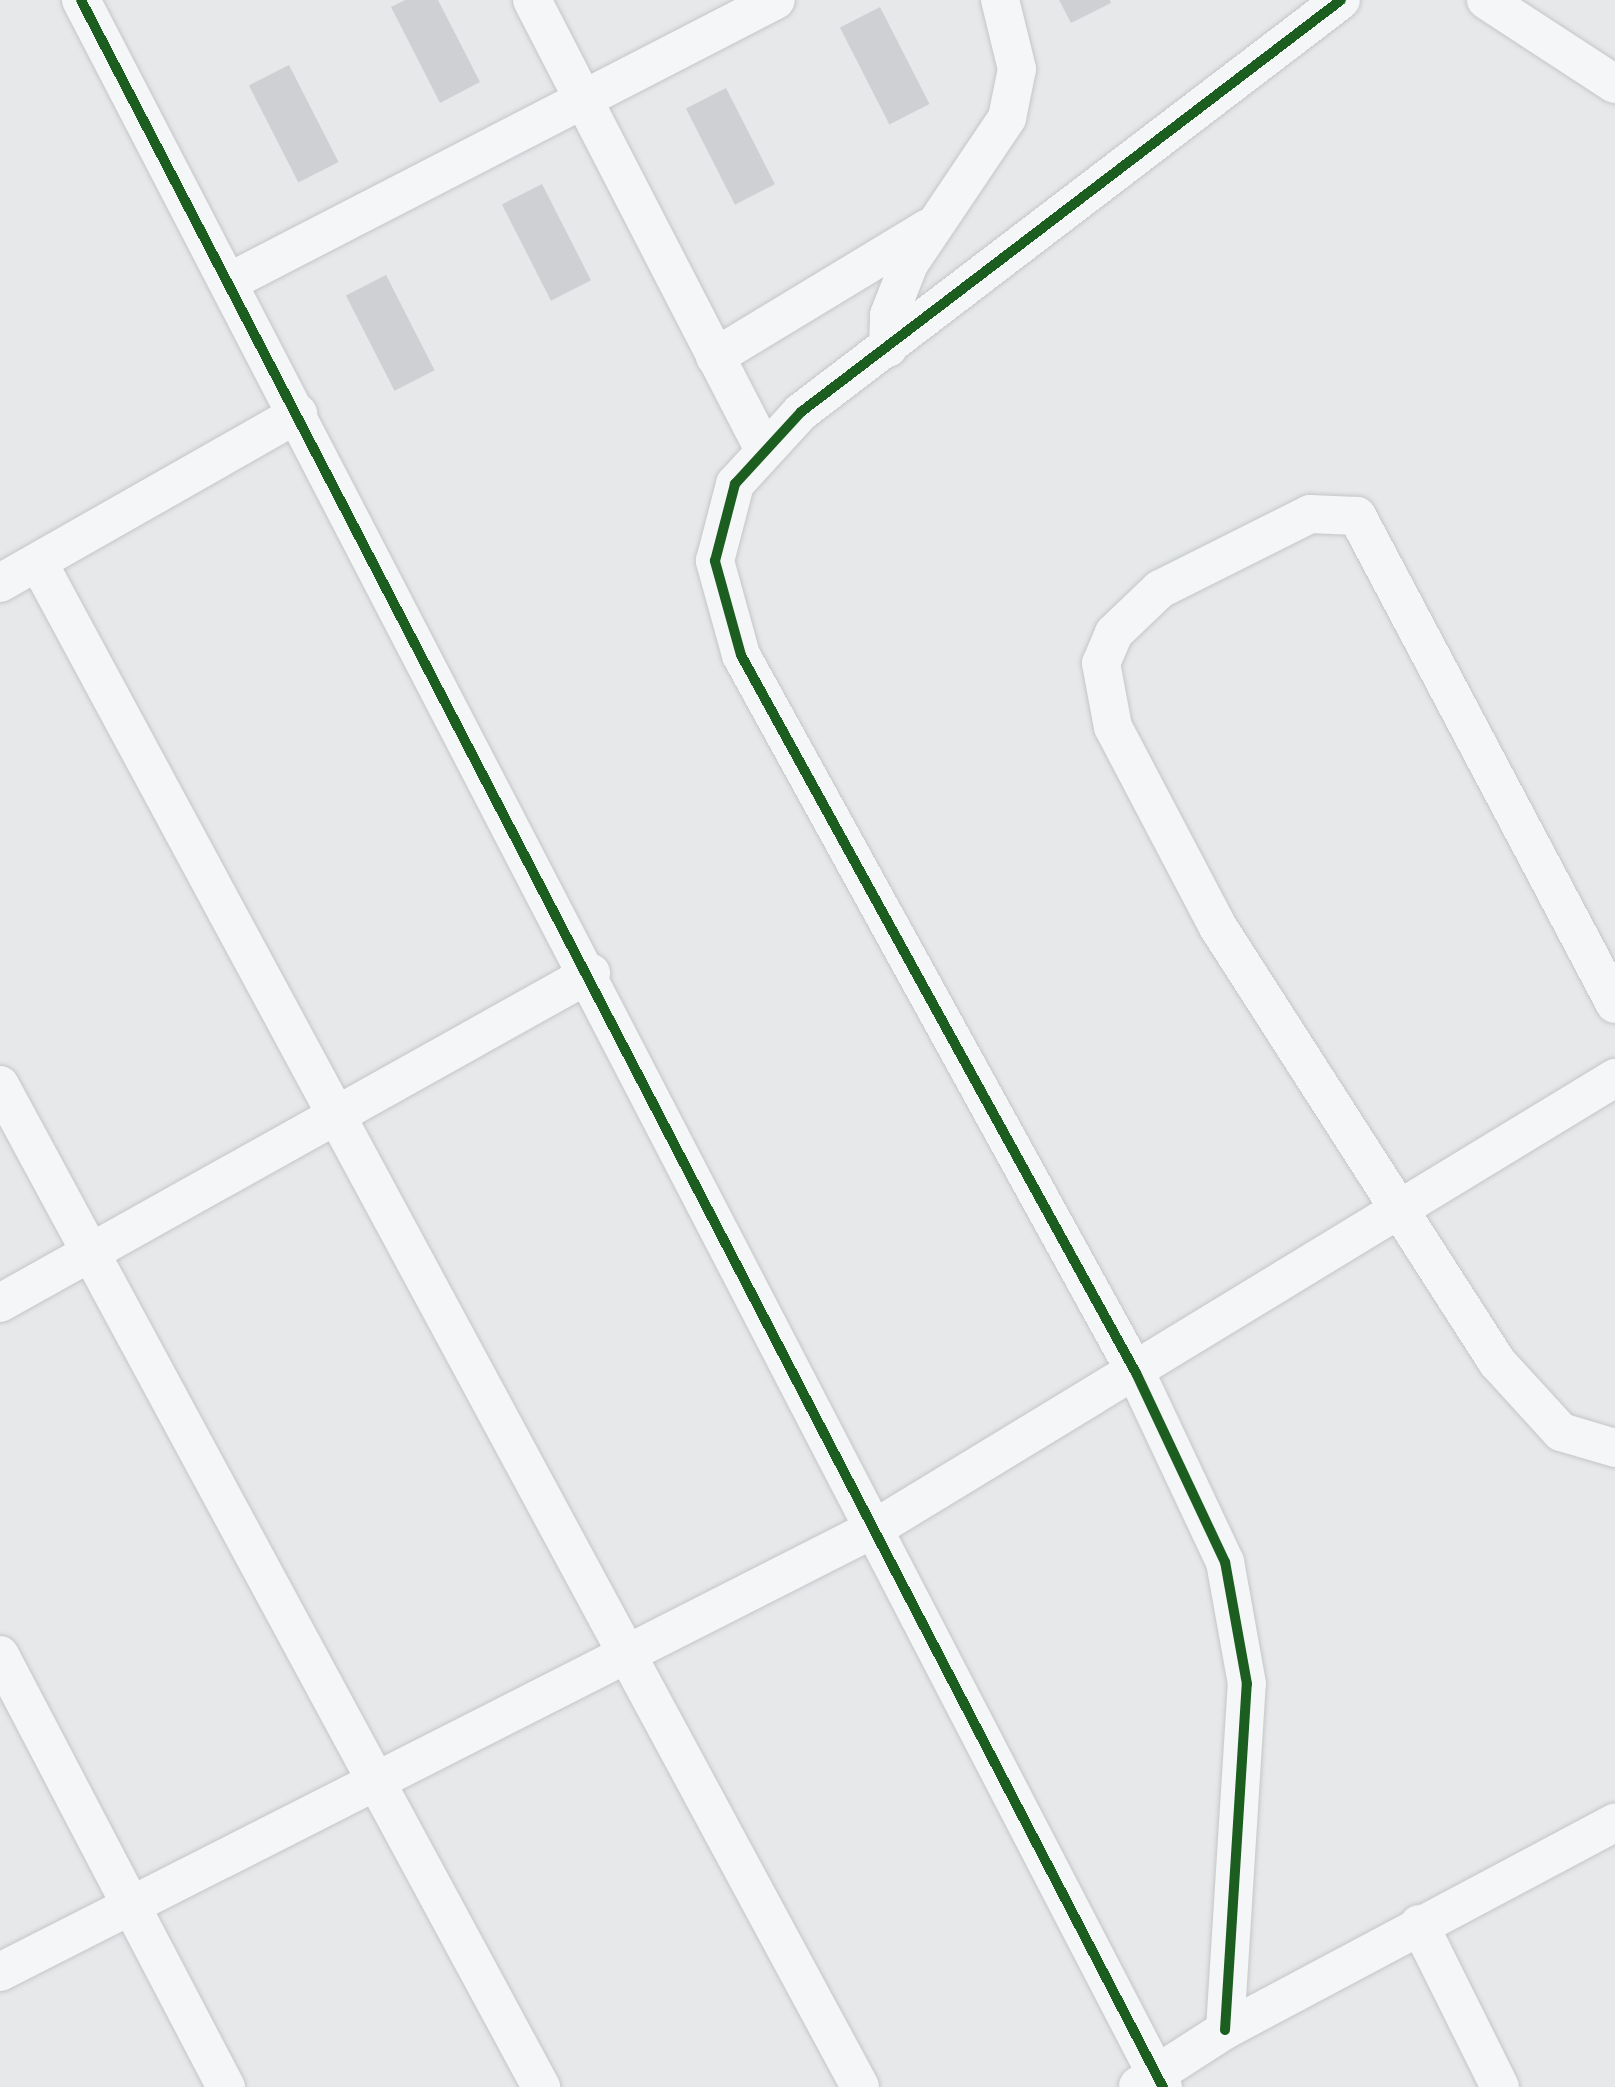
<!DOCTYPE html>
<html>
<head>
<meta charset="utf-8">
<style>
  body { margin:0 }
  #map { position:relative; width:1615px; height:2087px; overflow:hidden; background:#e6e8ea; font-family:Raleway,sans-serif }
  div>[style] { position:absolute }
  .building>* { inset:0; background:#ced0d3; transform-origin:0 0 }
  .roads { filter:drop-shadow(0 0 2px #c4c6c8) drop-shadow(0 0 2px #c4c6c8) }
  .minor>* { height:38px; margin:-19px; padding:0 19px; transform-origin:19px; border-radius:19px; background:#f5f6f7 }
  .cycleway>* { height:10px; margin:-5px; padding:0 5px; transform-origin:5px; border-radius:5px; background:#1b5e20 }
  span { translate:-50% -50%; white-space:nowrap; text-align:center; line-height:1.15; -webkit-text-stroke:10px #f4f6f9; paint-order:stroke }
</style>
</head>
<body>
<div id="map">
  <div class="building">
    <i style="clip-path:polygon(405px 0,438px 0,480px 82px,440px 103px,391px 7px)"></i>
    <i style="clip-path:polygon(1059px 0,1110px 0,1111px 3px,1071px 23px)"></i>
    <i style="left:880px;top:7px;width:109px;height:45px;rotate:63deg"></i>
    <i style="left:289px;top:65px;width:109px;height:45px;rotate:63deg"></i>
    <i style="left:726px;top:88px;width:108px;height:45px;rotate:63deg"></i>
    <i style="left:542px;top:184px;width:108px;height:45px;rotate:63deg"></i>
    <i style="left:386px;top:275px;width:107px;height:45px;rotate:63deg"></i>
  </div>
  <div class="roads">
    <div class="minor">
      <i style="left:81px;top:0;width:2351px;rotate:62.6deg"></i>
      <i style="left:532px;top:0;width:504px;rotate:62.72deg"></i>
      <i style="left:1486px;top:0;width:154px;rotate:33.1deg"></i>
      <i style="left:229px;top:282px;width:615px;rotate:-27.27deg"></i>
      <i style="left:888px;top:348px;width:33px;rotate:-88deg"></i>
      <i style="left:889px;top:315px;width:55px;rotate:-68.6deg"></i>
      <i style="left:909px;top:264px;width:176px;rotate:-56.1deg"></i>
      <i style="left:1007px;top:118px;width:50px;rotate:-78.5deg"></i>
      <i style="left:1017px;top:69px;width:71px;rotate:-103.8deg"></i>
      <i style="left:715px;top:357px;width:249px;rotate:-31.2deg"></i>
      <i style="left:38px;top:562px;width:1732px;rotate:61.67deg"></i>
      <i style="left:0;top:583px;width:343px;rotate:-29.6deg"></i>
      <i style="left:1615px;top:1004px;width:552px;rotate:-117.86deg"></i>
      <i style="left:1357px;top:516px;width:47px;rotate:-177.6deg"></i>
      <i style="left:1310px;top:514px;width:168px;rotate:153.4deg"></i>
      <i style="left:1160px;top:589px;width:64px;rotate:136.3deg"></i>
      <i style="left:1114px;top:633px;width:33px;rotate:113deg"></i>
      <i style="left:1101px;top:663px;width:65px;rotate:79.4deg"></i>
      <i style="left:1113px;top:727px;width:226px;rotate:62.3deg"></i>
      <i style="left:1218px;top:927px;width:517px;rotate:57.32deg"></i>
      <i style="left:1497px;top:1362px;width:95px;rotate:47.6deg"></i>
      <i style="left:1561px;top:1432px;width:56px;rotate:16.5deg"></i>
      <i style="left:0;top:1085px;width:1139px;rotate:61.63deg"></i>
      <i style="left:0;top:1303px;width:677px;rotate:-29.18deg"></i>
      <i style="left:0;top:1655px;width:488px;rotate:62.4deg"></i>
      <i style="left:1419px;top:1924px;width:182px;rotate:63.6deg"></i>
      <i style="left:0;top:1972px;width:983px;rotate:-26.9deg"></i>
      <i style="left:877px;top:1527px;width:864px;rotate:-31.32deg"></i>
      <i style="left:1225px;top:2030px;width:347px;rotate:-86.4deg"></i>
      <i style="left:1247px;top:1684px;width:124px;rotate:-100.2deg"></i>
      <i style="left:1225px;top:1562px;width:209px;rotate:-115.2deg"></i>
      <i style="left:1136px;top:1373px;width:819px;rotate:-118.82deg"></i>
      <i style="left:741px;top:655px;width:98px;rotate:-105.5deg"></i>
      <i style="left:715px;top:561px;width:80px;rotate:-75.4deg"></i>
      <i style="left:735px;top:484px;width:98px;rotate:-47.5deg"></i>
      <i style="left:801px;top:412px;width:679px;rotate:-37.34deg"></i>
      <i style="left:1138px;top:2086px;width:103px;rotate:-32.8deg"></i>
      <i style="left:1225px;top:2030px;width:442px;rotate:-28deg"></i>
    </div>
  </div>
  <div class="cycleway">
    <i style="left:81px;top:0;width:2351px;rotate:62.6deg"></i>
    <i style="left:1225px;top:2030px;width:347px;rotate:-86.4deg"></i>
    <i style="left:1247px;top:1684px;width:124px;rotate:-100.2deg"></i>
    <i style="left:1225px;top:1562px;width:209px;rotate:-115.2deg"></i>
    <i style="left:1136px;top:1373px;width:819px;rotate:-118.82deg"></i>
    <i style="left:741px;top:655px;width:98px;rotate:-105.5deg"></i>
    <i style="left:715px;top:561px;width:80px;rotate:-75.4deg"></i>
    <i style="left:735px;top:484px;width:98px;rotate:-47.5deg"></i>
    <i style="left:801px;top:412px;width:679px;rotate:-37.34deg"></i>
  </div>
</div>
</body>
</html>
